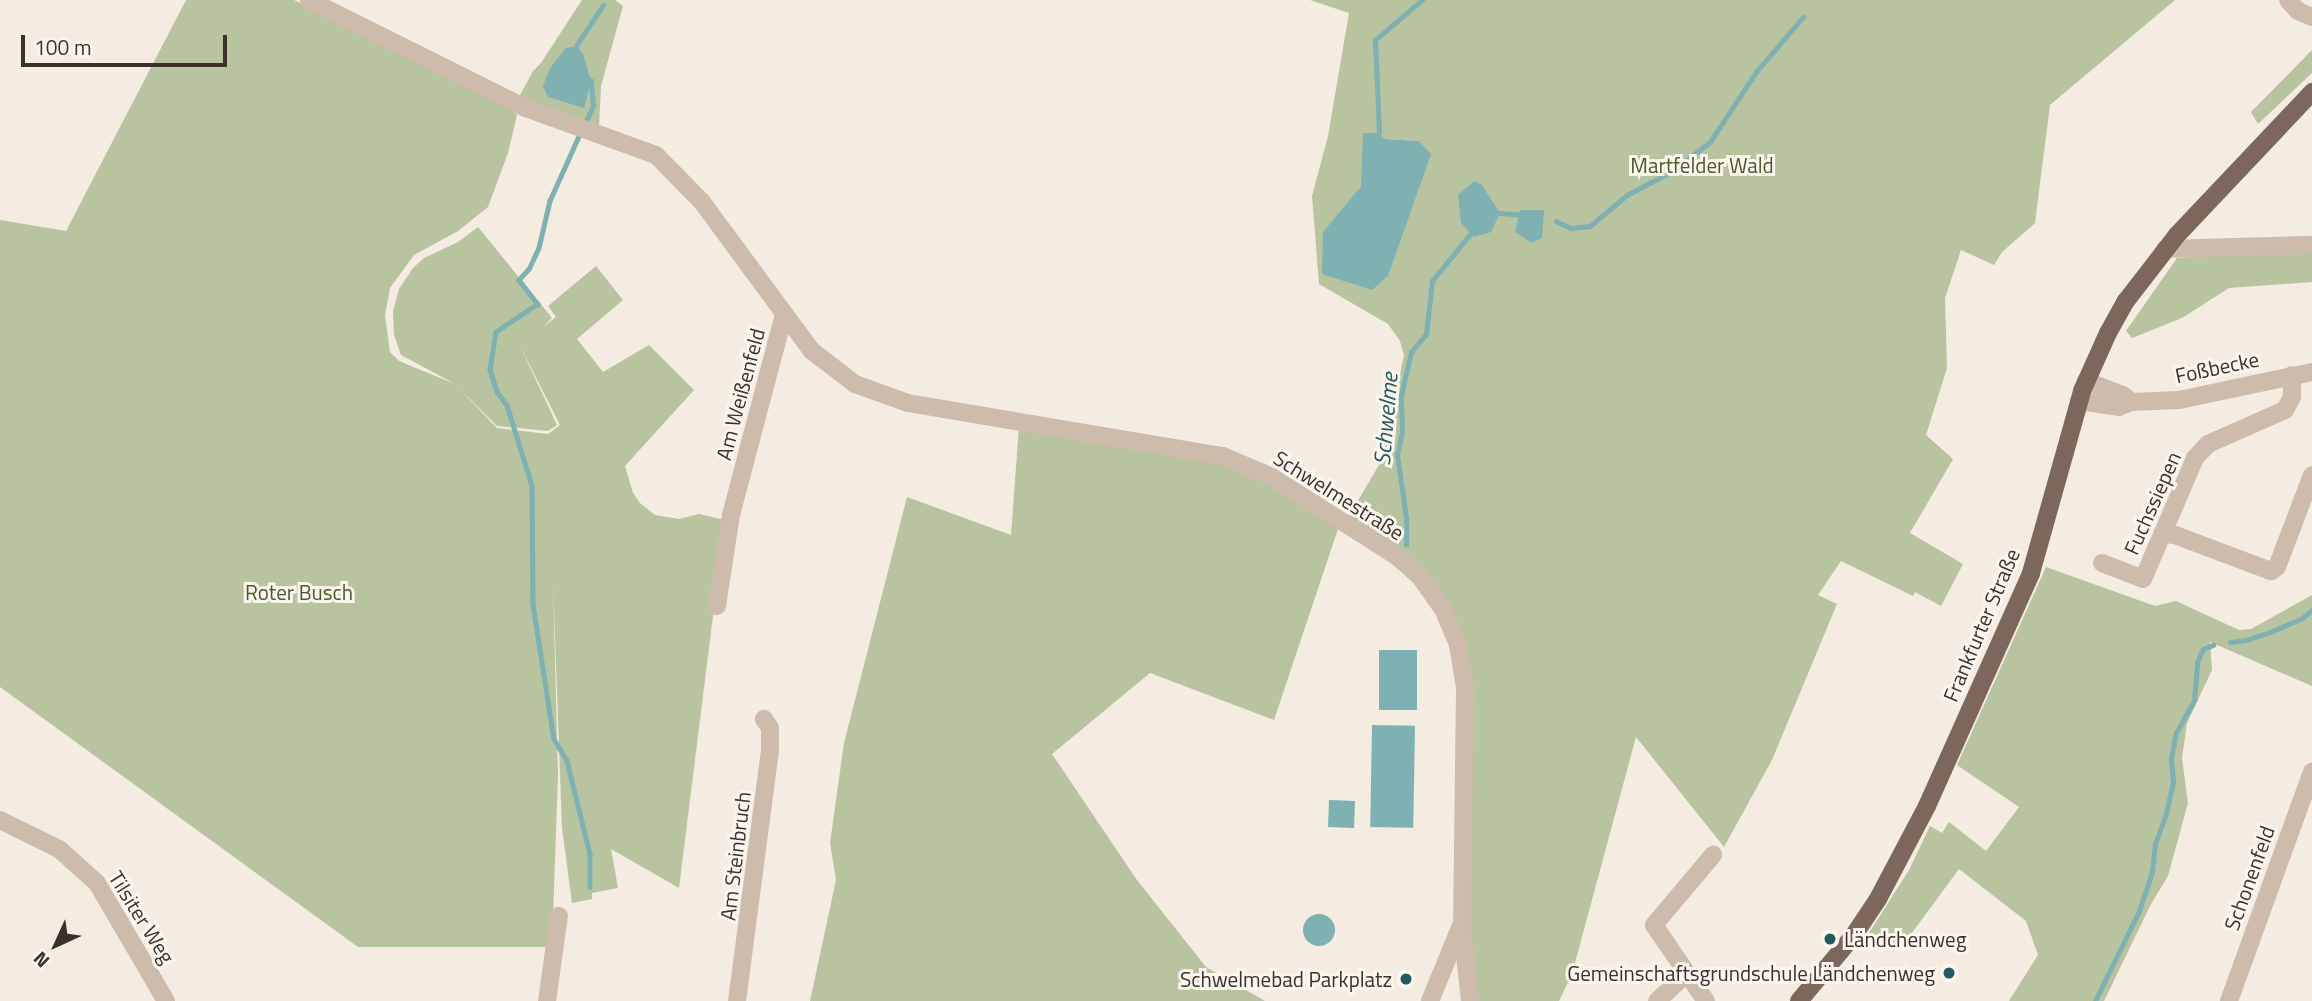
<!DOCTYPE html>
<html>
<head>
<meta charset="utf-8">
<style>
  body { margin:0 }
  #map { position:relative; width:2312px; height:1001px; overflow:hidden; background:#f4ebe1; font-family:"Titillium Web",sans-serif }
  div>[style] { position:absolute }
  .green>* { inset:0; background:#b8c4a0 }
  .water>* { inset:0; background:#7fb0b2; transform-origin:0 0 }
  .round { border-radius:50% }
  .stream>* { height:4.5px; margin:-2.25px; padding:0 2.25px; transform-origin:2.25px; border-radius:2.25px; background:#7fb0b2 }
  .minor>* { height:18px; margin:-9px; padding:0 9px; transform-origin:9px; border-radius:9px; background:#cdbbac }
  .major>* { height:18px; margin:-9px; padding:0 9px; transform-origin:9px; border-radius:9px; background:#7d675c }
  .dots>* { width:19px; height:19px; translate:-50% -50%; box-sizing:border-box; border:4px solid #fbf5ee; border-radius:50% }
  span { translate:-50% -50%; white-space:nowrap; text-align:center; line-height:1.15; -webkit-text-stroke:6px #fbf5ee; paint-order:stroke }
  .park-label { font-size:21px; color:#4a5a2e }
  .street-label { font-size:21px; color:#3b302b }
  .poi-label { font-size:21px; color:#3b302b }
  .left { translate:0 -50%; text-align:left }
  .right { translate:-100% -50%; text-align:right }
  .water-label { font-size:23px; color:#1f5a5e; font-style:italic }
  .north { position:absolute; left:21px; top:910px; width:70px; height:70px; -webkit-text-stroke:5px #fbf5ee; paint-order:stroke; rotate:225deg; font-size:19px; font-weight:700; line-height:28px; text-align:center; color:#3b302b }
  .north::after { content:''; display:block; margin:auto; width:24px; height:32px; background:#3b302b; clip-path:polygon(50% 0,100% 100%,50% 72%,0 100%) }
  .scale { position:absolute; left:21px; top:35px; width:206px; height:32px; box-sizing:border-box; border:4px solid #3b302b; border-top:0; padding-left:9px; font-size:21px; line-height:24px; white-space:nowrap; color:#3b302b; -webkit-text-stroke:5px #fbf5ee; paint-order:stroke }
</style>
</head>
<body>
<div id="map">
  <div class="green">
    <i style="clip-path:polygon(evenodd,186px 0,294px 0,510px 107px,517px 115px,508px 153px,488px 207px,458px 231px,414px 255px,390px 288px,385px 315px,390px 352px,399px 361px,455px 384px,401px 355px,394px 335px,393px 311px,399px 289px,413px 268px,424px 258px,458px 242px,478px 227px,552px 318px,542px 328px,556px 317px,548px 306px,596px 266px,623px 300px,577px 339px,603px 372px,649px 345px,694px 390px,625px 466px,633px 493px,640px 503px,655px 515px,679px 519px,699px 514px,725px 520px,679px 888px,611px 849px,618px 888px,592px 893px,592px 899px,572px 903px,562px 828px,553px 582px,558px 774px,552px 947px,358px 947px,0 687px,0 220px,66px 231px,186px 0,520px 346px,560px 425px,548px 434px,497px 428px,457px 386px,497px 426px,548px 431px,557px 425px,520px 346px)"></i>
    <i style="clip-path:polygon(582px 0,615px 0,623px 6px,601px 86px,599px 126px,519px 97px,533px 71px,541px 63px)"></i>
    <i style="clip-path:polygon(evenodd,1310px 0,2175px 0,2050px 105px,2035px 223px,2002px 252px,1994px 265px,1961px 250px,1945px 298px,1947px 368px,1926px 435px,1953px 459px,1910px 533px,1963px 564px,1941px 606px,1915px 592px,1913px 596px,1841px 561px,1818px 595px,1837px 604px,1772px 760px,1724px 847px,1636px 737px,1572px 974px,1559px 1001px,1477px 1001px,1468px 919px,1470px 711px,1448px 608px,1347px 519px,1382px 460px,1404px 355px,1400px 341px,1388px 324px,1319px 284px,1312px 196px,1328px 136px,1349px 13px,1310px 0,1384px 139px,1419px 141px,1324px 232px,1361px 186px,1384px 139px)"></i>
    <i style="clip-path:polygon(2312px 50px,2312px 73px,2258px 124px,2251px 112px)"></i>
    <i style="clip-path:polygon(2312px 250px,2312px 282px,2229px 288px,2182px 318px,2132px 338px,2126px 331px,2177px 258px)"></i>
    <i style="clip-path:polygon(1019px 426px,1221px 461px,1269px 482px,1339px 526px,1274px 720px,1150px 673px,1052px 754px,1137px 880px,1206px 967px,1265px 1001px,810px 1001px,836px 880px,830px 843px,844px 743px,907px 497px,1011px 535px)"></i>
    <i style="clip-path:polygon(2046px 567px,2155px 606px,2176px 601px,2239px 630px,2251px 629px,2312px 595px,2312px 686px,2210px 642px,2212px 670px,2187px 723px,2182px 758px,2188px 803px,2168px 876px,2151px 904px,2104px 1001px,2009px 1001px,2038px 955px,2026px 921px,1959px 869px,1903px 945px,1884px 950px,1867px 936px,1909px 870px,1930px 826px,1942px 833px,1949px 822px,1986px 851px,2019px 807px,1957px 765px)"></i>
  </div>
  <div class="water">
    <i style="clip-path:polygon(576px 46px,583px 54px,591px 81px,584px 108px,548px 97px,543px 86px,550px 68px,566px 48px)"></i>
    <i style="clip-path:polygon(1363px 133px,1379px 133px,1384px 139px,1419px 141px,1431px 154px,1388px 276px,1372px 290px,1322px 274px,1323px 232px,1361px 186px)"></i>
    <i style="clip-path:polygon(1474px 181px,1482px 185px,1500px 213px,1491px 232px,1474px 237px,1461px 223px,1458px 195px)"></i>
    <i style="clip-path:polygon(1520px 210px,1544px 210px,1542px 238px,1532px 243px,1515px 232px)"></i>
    <i style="left:1379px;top:650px;width:38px;height:60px"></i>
    <i style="left:1372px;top:725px;width:43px;height:102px;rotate:1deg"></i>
    <i style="left:1329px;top:800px;width:26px;height:27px;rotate:2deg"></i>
    <i class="round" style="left:1303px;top:914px;width:32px;height:32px"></i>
  </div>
  <div class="stream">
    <i style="left:576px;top:46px;width:49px;rotate:-56.6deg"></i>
    <i style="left:585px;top:124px;width:20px;rotate:-66deg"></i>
    <i style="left:593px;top:106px;width:25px;rotate:-95deg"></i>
    <i style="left:581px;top:132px;width:76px;rotate:114.2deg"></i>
    <i style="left:550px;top:201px;width:48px;rotate:103.2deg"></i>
    <i style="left:539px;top:248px;width:23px;rotate:115deg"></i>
    <i style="left:529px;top:269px;width:15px;rotate:132deg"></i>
    <i style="left:519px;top:280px;width:31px;rotate:52deg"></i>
    <i style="left:538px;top:304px;width:50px;rotate:146.3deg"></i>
    <i style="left:496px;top:332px;width:38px;rotate:99deg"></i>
    <i style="left:490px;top:370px;width:23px;rotate:72deg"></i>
    <i style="left:497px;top:392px;width:16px;rotate:52deg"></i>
    <i style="left:507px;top:405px;width:85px;rotate:72.8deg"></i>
    <i style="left:532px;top:486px;width:118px;rotate:89.5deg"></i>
    <i style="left:533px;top:604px;width:137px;rotate:81.2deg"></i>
    <i style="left:554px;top:739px;width:26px;rotate:59deg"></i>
    <i style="left:567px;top:761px;width:96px;rotate:76.1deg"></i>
    <i style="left:590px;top:854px;width:33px;rotate:90deg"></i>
    <i style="left:1379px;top:133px;width:93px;rotate:-92.5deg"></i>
    <i style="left:1375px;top:40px;width:62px;rotate:-40.4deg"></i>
    <i style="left:1500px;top:213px;width:23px;rotate:5deg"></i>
    <i style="left:1556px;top:221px;width:17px;rotate:25deg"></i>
    <i style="left:1571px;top:228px;width:19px;rotate:-6deg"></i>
    <i style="left:1590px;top:226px;width:48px;rotate:-40deg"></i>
    <i style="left:1627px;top:195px;width:50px;rotate:-27.6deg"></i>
    <i style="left:1671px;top:172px;width:49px;rotate:-37.6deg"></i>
    <i style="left:1710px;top:142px;width:84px;rotate:-56.7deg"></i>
    <i style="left:1756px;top:72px;width:72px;rotate:-49.5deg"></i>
    <i style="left:1406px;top:545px;width:27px;rotate:-90deg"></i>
    <i style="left:1406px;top:518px;width:64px;rotate:-98.1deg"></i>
    <i style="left:1397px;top:455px;width:24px;rotate:-78deg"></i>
    <i style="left:1402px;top:432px;width:36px;rotate:-92deg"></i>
    <i style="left:1401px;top:396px;width:45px;rotate:-77.2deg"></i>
    <i style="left:1411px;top:352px;width:23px;rotate:-50deg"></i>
    <i style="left:1426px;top:334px;width:53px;rotate:-83.5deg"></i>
    <i style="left:1432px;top:281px;width:62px;rotate:-50.9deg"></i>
    <i style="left:2230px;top:642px;width:17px;rotate:-7deg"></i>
    <i style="left:2247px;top:640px;width:24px;rotate:-19deg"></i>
    <i style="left:2270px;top:632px;width:34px;rotate:-23deg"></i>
    <i style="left:2301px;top:619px;width:14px;rotate:-39deg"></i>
    <i style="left:2095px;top:1001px;width:100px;rotate:-63.9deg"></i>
    <i style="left:2139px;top:911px;width:41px;rotate:-71.6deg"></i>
    <i style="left:2152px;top:872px;width:28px;rotate:-84deg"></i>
    <i style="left:2155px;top:844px;width:33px;rotate:-70deg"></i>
    <i style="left:2166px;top:813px;width:32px;rotate:-77deg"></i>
    <i style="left:2173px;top:782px;width:24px;rotate:-95deg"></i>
    <i style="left:2171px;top:758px;width:25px;rotate:-79deg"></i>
    <i style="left:2176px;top:733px;width:38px;rotate:-61deg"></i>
    <i style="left:2194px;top:700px;width:38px;rotate:-85deg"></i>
    <i style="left:2197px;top:662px;width:14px;rotate:-65deg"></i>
    <i style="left:2203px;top:649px;width:11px;rotate:-22deg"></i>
  </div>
  <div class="minor">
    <i style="left:309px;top:0;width:242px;rotate:26.5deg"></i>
    <i style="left:526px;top:108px;width:138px;rotate:19.9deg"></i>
    <i style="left:656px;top:155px;width:66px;rotate:45.6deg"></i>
    <i style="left:702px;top:202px;width:185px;rotate:53.6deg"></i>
    <i style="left:812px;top:351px;width:54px;rotate:37.5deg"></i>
    <i style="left:855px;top:384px;width:56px;rotate:19.7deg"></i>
    <i style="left:908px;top:403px;width:319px;rotate:9.6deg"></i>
    <i style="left:1223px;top:456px;width:53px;rotate:23.2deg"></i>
    <i style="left:1272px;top:477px;width:149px;rotate:32.4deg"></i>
    <i style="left:1398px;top:557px;width:31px;rotate:42deg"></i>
    <i style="left:1421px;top:578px;width:38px;rotate:55deg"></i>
    <i style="left:1443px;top:609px;width:39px;rotate:67deg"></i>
    <i style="left:1458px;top:645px;width:43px;rotate:80.5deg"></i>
    <i style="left:1465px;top:687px;width:236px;rotate:90.7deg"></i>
    <i style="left:1462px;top:923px;width:84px;rotate:112.3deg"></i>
    <i style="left:2288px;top:0;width:15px;rotate:48deg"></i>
    <i style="left:2298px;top:11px;width:15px;rotate:23deg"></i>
    <i style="left:2165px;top:249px;width:147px;rotate:-1.6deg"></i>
    <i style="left:2086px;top:381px;width:40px;rotate:21deg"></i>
    <i style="left:2123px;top:395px;width:11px;rotate:41deg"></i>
    <i style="left:2079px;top:401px;width:40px;rotate:8.5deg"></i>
    <i style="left:2119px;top:407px;width:13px;rotate:-23deg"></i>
    <i style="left:2131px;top:402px;width:48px;rotate:-2.4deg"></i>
    <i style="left:2179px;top:400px;width:136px;rotate:-11.9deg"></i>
    <i style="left:2162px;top:534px;width:13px;rotate:4deg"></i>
    <i style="left:2175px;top:535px;width:103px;rotate:20.6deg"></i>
    <i style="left:2271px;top:571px;width:7px;rotate:-34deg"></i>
    <i style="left:2277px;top:567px;width:98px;rotate:-69.2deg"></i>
    <i style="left:2102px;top:563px;width:44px;rotate:21.3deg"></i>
    <i style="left:2143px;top:579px;width:132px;rotate:-66.7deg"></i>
    <i style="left:2195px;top:458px;width:19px;rotate:-47deg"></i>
    <i style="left:2208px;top:444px;width:84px;rotate:-23.8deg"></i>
    <i style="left:2285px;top:410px;width:15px;rotate:-62deg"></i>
    <i style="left:2292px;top:397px;width:22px;rotate:-90deg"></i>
    <i style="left:717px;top:606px;width:92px;rotate:-81.3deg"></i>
    <i style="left:731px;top:515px;width:208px;rotate:-75.2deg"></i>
    <i style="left:0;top:820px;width:66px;rotate:26.2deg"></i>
    <i style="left:59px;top:849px;width:51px;rotate:41.8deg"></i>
    <i style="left:97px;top:883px;width:137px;rotate:59.7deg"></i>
    <i style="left:1462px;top:927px;width:74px;rotate:83.8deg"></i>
    <i style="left:547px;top:1001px;width:86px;rotate:-82deg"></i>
    <i style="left:737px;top:1001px;width:254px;rotate:-82.5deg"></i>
    <i style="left:770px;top:749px;width:21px;rotate:-90deg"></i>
    <i style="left:770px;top:728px;width:11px;rotate:-124deg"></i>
    <i style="left:1657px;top:1001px;width:40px;rotate:-43deg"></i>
    <i style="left:1706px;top:1001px;width:92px;rotate:-124.4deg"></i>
    <i style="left:1654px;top:925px;width:92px;rotate:-49.9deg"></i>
    <i style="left:2229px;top:1001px;width:244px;rotate:-70.1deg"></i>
  </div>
  <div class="major">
    <i style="left:1799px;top:1001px;width:86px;rotate:-50.2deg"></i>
    <i style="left:1854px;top:935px;width:43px;rotate:-56.3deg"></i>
    <i style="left:1878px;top:899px;width:105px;rotate:-62.2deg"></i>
    <i style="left:1927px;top:806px;width:255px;rotate:-65.9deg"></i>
    <i style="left:2031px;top:573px;width:189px;rotate:-74.3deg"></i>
    <i style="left:2082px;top:391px;width:64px;rotate:-65.9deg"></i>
    <i style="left:2108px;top:333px;width:37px;rotate:-61deg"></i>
    <i style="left:2126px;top:301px;width:83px;rotate:-52.3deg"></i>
    <i style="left:2177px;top:235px;width:197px;rotate:-46.6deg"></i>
  </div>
  <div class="dots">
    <i style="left:1830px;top:939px;background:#1f5a5e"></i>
    <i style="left:1949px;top:973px;background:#1f5a5e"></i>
    <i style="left:1406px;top:979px;background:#1f5a5e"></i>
  </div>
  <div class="park-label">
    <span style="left:1702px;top:165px">Martfelder Wald</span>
    <span style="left:299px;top:592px">Roter Busch</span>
  </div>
  <div class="street-label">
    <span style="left:2217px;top:367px;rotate:-12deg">Foßbecke</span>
    <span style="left:740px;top:394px;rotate:-75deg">Am Weißenfeld</span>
    <span style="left:1339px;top:495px;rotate:32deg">Schwelmestraße</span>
    <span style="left:2152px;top:503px;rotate:-66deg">Fuchssiepen</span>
    <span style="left:1981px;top:625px;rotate:-67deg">Frankfurter Straße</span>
    <span style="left:735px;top:856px;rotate:-83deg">Am Steinbruch</span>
    <span style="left:2249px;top:878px;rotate:-70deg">Schonenfeld</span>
    <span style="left:142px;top:917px;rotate:58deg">Tilsiter Weg</span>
  </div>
  <div class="poi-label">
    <span class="left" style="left:1844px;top:939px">Ländchenweg</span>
    <span class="right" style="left:1935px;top:973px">Gemeinschaftsgrundschule Ländchenweg</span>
    <span class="right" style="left:1392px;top:979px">Schwelmebad Parkplatz</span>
  </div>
  <div class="water-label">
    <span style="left:1386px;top:419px;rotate:-85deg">Schwelme</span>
  </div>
  <div class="north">N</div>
  <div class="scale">100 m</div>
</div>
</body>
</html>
